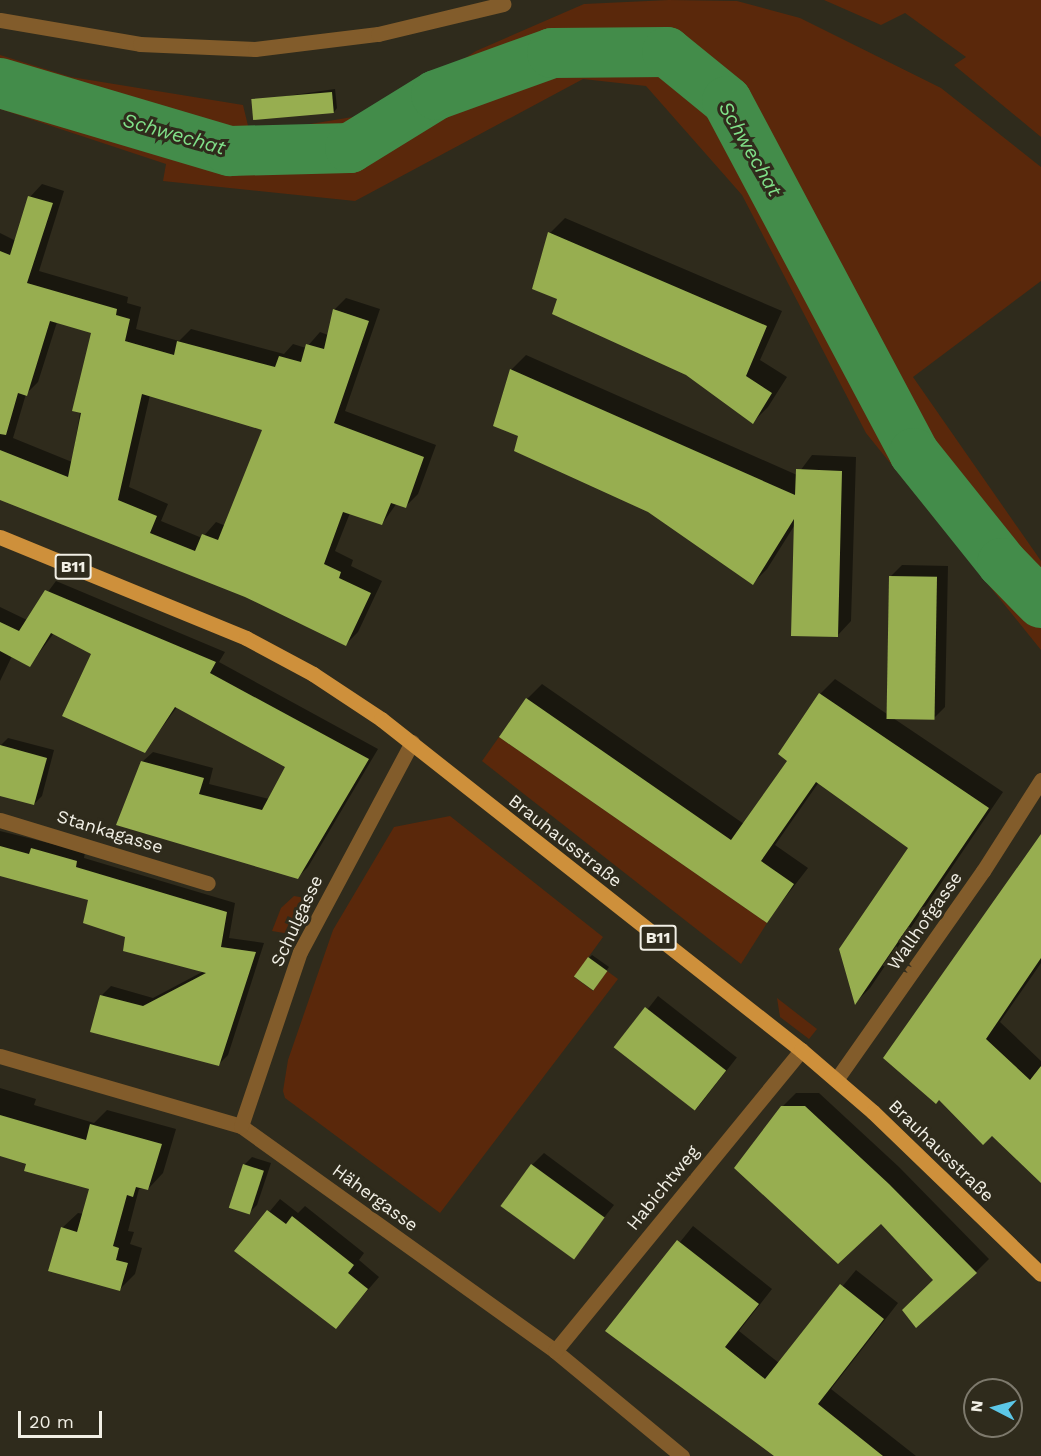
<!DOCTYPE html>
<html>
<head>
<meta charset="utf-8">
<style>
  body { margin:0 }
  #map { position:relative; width:1041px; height:1456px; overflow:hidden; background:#2f2b1c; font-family:"Work Sans",sans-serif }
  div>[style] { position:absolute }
  .green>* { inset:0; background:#5a280b }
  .shadow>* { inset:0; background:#0007; transform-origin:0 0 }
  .river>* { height:50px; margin:-25px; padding:0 25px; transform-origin:25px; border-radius:25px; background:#438c4a }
  .building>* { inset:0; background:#97ae50; transform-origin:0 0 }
  .minor>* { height:15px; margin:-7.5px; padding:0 7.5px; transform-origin:7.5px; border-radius:7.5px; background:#825c2b }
  .major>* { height:15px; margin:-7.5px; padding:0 7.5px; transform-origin:7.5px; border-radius:7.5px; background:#ce903b }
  span { translate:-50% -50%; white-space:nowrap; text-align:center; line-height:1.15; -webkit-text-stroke:6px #2f2b1c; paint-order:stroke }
  .shield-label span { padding:2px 4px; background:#2f2b1c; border:2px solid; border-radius:4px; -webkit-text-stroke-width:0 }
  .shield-label { font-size:16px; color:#f1efe5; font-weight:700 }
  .street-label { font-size:18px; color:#f1efe5 }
  .water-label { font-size:20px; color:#80e088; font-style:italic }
  .north { position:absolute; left:963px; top:1378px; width:60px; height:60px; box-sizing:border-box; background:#2f2b1c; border:2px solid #7d796c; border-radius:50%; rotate:276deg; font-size:16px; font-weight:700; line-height:24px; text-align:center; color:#f1efe5 }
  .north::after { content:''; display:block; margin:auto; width:21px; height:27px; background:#5cc7e7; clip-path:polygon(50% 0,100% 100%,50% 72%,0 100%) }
  .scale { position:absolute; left:18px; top:1411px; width:84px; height:27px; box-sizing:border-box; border:3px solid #f1efe5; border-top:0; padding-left:8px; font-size:18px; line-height:21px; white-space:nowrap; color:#f1efe5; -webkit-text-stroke:4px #2f2b1c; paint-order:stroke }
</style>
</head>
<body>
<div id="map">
  <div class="green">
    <i style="clip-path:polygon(669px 0,737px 1px,800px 18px,941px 88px,1041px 167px,1041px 281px,913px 377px,1041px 561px,1041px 650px,866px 433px,742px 195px,646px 86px,583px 79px,355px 201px,163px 181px,166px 164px,0 109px,0 55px,71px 77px,243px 105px,250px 134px,383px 112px,476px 51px,584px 4px)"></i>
    <i style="clip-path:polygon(824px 0,1041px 0,1041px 137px,954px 65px,966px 57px,905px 13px,881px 25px)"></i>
    <i style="clip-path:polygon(499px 737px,767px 923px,741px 964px,482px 761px)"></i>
    <i style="clip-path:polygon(450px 816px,603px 937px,574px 977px,593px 991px,607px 971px,618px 979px,440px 1213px,285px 1098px,283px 1091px,288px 1060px,333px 930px,394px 827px)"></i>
    <i style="clip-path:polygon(294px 896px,311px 899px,290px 934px,272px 931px,281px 908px)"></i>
    <i style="clip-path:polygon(777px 998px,817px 1029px,809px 1039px,780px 1017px)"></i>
  </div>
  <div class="shadow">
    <i style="clip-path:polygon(335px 89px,337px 108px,334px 112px,253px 101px)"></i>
    <i style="clip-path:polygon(evenodd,42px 184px,64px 191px,39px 271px,128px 297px,127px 303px,141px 307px,136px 329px,179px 341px,191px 329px,284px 354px,293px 344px,306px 348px,320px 332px,328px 335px,334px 310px,346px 298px,380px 309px,345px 411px,436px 445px,418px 494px,406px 506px,397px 503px,382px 524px,350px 513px,335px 551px,353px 560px,351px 566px,382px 581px,358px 632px,346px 644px,245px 596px,0 498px,0 233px,16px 241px,30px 197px,42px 184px,57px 322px,93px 332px,72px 462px,13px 438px,26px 394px,38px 382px,57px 322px,42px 184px,150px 395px,264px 429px,226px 526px,216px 522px,202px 538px,161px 521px,168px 504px,129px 487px,150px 395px)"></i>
    <i style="clip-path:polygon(565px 218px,782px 311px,760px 360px,787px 377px,768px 407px,752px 423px,687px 374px,550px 233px)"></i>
    <i style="clip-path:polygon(526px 355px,797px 475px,812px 455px,856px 457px,851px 621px,837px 636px,796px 523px,767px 569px,753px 583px,649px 510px,520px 435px,511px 370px)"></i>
    <i style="clip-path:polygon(902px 565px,948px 566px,945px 707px,933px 719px,893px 718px,1003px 792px,870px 988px,856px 1002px,910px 848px,819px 782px,775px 845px,808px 868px,767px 921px,527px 699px,542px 684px,744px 824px,790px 761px,820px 694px,835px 679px,887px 714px,890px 577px)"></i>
    <i style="clip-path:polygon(56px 581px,225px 652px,219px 662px,378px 749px,308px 867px,298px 877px,142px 762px,153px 752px,213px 768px,209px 784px,269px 799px,287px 767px,177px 707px,145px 751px,93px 653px,54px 633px,30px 665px,12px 656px,0 681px,0 607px,27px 620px)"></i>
    <i style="clip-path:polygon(8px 738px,54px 750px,42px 796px,34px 804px,0 794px,0 746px)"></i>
    <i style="clip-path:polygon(0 831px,85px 852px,84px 858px,235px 903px,229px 938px,264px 943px,228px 1055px,219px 1064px,102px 995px,111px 986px,153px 998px,204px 971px,126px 936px,90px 899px,0 874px)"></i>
    <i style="clip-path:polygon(1041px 836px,1041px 963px,1000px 1022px,1041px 1061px,1041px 1181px,992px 1134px,940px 1098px)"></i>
    <i style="clip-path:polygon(592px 955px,609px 967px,596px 985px,589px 958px)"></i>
    <i style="left:658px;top:996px;width:100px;height:66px;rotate:38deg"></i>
    <i style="clip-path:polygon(0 1088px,36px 1099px,34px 1105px,94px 1123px,107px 1110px,176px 1129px,163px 1173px,148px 1189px,139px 1189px,128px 1231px,134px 1232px,130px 1244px,142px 1248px,135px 1274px,119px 1290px,62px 1228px,78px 1213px,84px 1214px,91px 1188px,0 1155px)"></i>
    <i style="clip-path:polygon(796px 1093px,819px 1093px,899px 1167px,989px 1259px,976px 1272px,935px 1280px,782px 1107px)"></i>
    <i style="clip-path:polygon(544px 1153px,614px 1205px,573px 1257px,532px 1165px)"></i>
    <i style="clip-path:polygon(252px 1157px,271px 1163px,257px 1205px,249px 1213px,244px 1165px)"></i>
    <i style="clip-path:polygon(280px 1199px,298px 1213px,305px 1206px,364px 1253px,359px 1260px,379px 1277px,336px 1327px,237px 1251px)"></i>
    <i style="clip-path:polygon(693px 1226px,772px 1289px,739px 1331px,779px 1363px,856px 1270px,898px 1303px,831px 1389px,916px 1456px,777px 1456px,608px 1331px)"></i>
  </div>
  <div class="river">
    <i style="left:0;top:83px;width:240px;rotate:16.5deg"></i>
    <i style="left:230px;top:151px;width:120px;rotate:-1.4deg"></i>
    <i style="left:350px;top:148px;width:101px;rotate:-31.6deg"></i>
    <i style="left:436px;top:95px;width:123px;rotate:-19.9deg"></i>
    <i style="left:552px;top:53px;width:115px;rotate:-0.5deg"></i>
    <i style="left:667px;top:52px;width:77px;rotate:39.2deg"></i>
    <i style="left:727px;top:101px;width:399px;rotate:62deg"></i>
    <i style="left:914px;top:453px;width:141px;rotate:51.3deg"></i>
    <i style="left:1002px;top:563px;width:56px;rotate:45.7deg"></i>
  </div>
  <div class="building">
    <i style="left:332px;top:92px;width:21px;height:81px;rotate:85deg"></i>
    <i style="clip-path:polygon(evenodd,28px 196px,53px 203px,27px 283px,117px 309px,116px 315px,130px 319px,125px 341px,174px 355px,177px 341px,275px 367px,279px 356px,301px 362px,306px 344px,324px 349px,333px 309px,369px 321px,334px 423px,424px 457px,406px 508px,391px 503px,382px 525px,343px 512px,324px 564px,341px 572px,339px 578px,371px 593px,346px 646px,245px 597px,0 500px,0 450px,68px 477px,81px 413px,72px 411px,91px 333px,50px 321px,27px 396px,18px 393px,6px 435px,0 434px,0 251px,10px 255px,28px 196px,142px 394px,262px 430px,218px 540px,202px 534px,195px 551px,150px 533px,157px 516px,118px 500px,142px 394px)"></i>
    <i style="clip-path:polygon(548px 232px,767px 326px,746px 376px,772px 393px,753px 424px,686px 375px,552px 314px,557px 299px,532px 289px)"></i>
    <i style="clip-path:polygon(510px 369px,795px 495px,796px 469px,842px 471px,838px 637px,791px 636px,794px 519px,753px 585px,648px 512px,514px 451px,518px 436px,493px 426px)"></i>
    <i style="left:889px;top:576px;width:48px;height:143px;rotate:1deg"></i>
    <i style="clip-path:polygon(45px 590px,216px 662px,210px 673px,369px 759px,298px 879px,116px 825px,141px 761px,204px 778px,199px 794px,262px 810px,285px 767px,175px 707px,145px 753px,62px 716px,91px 654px,51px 633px,30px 667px,0 651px,0 622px,19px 631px)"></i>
    <i style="clip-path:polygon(819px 693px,989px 808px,855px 1005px,839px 949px,908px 848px,816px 782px,761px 861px,794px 884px,767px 923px,499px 737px,526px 698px,731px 840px,787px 761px,778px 754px)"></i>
    <i style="clip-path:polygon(0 745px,47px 758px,34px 805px,0 796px)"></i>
    <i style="clip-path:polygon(1041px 834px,1041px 958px,986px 1039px,1030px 1080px,1041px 1066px,1041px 1183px,992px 1136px,983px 1145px,939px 1100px,936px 1104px,883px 1058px)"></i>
    <i style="clip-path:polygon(0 846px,29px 854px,31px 848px,77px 861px,76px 867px,227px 912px,221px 947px,256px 952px,219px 1066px,90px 1032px,100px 995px,143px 1006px,206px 973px,123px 951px,125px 937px,83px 923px,88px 900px,0 876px)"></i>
    <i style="left:588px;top:957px;width:24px;height:24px;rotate:36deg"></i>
    <i style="left:645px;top:1007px;width:103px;height:51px;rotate:38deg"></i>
    <i style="clip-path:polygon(781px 1106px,805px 1106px,889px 1184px,977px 1273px,916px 1328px,902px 1310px,933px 1280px,881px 1224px,838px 1264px,734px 1168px)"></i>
    <i style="clip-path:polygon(0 1115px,86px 1140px,90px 1124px,162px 1144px,148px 1190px,136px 1187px,133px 1197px,127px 1195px,113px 1246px,119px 1248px,116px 1260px,128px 1263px,120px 1291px,48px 1271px,61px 1227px,77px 1232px,89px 1189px,24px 1171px,26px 1164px,0 1156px)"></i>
    <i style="left:243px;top:1164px;width:22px;height:46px;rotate:18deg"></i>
    <i style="left:531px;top:1164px;width:91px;height:52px;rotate:36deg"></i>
    <i style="clip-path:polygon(267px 1210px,286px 1224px,292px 1216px,354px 1265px,348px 1273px,368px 1289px,336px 1329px,234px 1251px)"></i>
    <i style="clip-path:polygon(677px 1240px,759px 1304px,725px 1347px,765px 1379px,840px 1284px,884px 1319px,818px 1404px,883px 1456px,774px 1456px,605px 1331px)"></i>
  </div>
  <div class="minor">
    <i style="left:0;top:20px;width:142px;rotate:9.7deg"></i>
    <i style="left:140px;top:44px;width:115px;rotate:2.5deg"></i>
    <i style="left:255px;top:49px;width:124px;rotate:-7deg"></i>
    <i style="left:378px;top:34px;width:129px;rotate:-13.5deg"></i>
    <i style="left:0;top:820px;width:217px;rotate:16.9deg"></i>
    <i style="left:0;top:1056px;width:251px;rotate:16.2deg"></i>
    <i style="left:241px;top:1126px;width:386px;rotate:35.6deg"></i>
    <i style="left:555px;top:1351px;width:165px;rotate:39.6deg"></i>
    <i style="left:836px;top:1080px;width:256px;rotate:-54.9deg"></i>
    <i style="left:983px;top:871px;width:108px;rotate:-57.5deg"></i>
    <i style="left:241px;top:1126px;width:184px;rotate:-71.3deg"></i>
    <i style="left:300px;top:952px;width:238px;rotate:-61.9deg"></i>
    <i style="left:555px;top:1351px;width:389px;rotate:-50.7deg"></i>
  </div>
  <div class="major">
    <i style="left:0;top:537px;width:266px;rotate:22.3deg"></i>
    <i style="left:246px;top:638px;width:76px;rotate:28.2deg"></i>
    <i style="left:313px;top:674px;width:82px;rotate:33.5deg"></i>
    <i style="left:381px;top:719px;width:535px;rotate:38.24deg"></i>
    <i style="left:801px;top:1050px;width:95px;rotate:40.7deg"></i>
    <i style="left:873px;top:1112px;width:233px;rotate:44deg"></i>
  </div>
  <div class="shield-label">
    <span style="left:73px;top:567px">B11</span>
    <span style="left:658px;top:938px">B11</span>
  </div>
  <div class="street-label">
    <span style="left:110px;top:832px;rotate:17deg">Stankagasse</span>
    <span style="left:565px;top:841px;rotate:38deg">Brauhausstraße</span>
    <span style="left:297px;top:921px;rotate:-65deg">Schulgasse</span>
    <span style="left:925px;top:921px;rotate:-55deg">Wallhofgasse</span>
    <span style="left:941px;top:1151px;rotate:44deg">Brauhausstraße</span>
    <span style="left:663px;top:1188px;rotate:-51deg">Habichtweg</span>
    <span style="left:375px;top:1198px;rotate:36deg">Hähergasse</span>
  </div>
  <div class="water-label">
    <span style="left:174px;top:134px;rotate:16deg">Schwechat</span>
    <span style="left:750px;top:149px;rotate:60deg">Schwechat</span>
  </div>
  <div class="north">N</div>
  <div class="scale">20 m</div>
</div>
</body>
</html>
